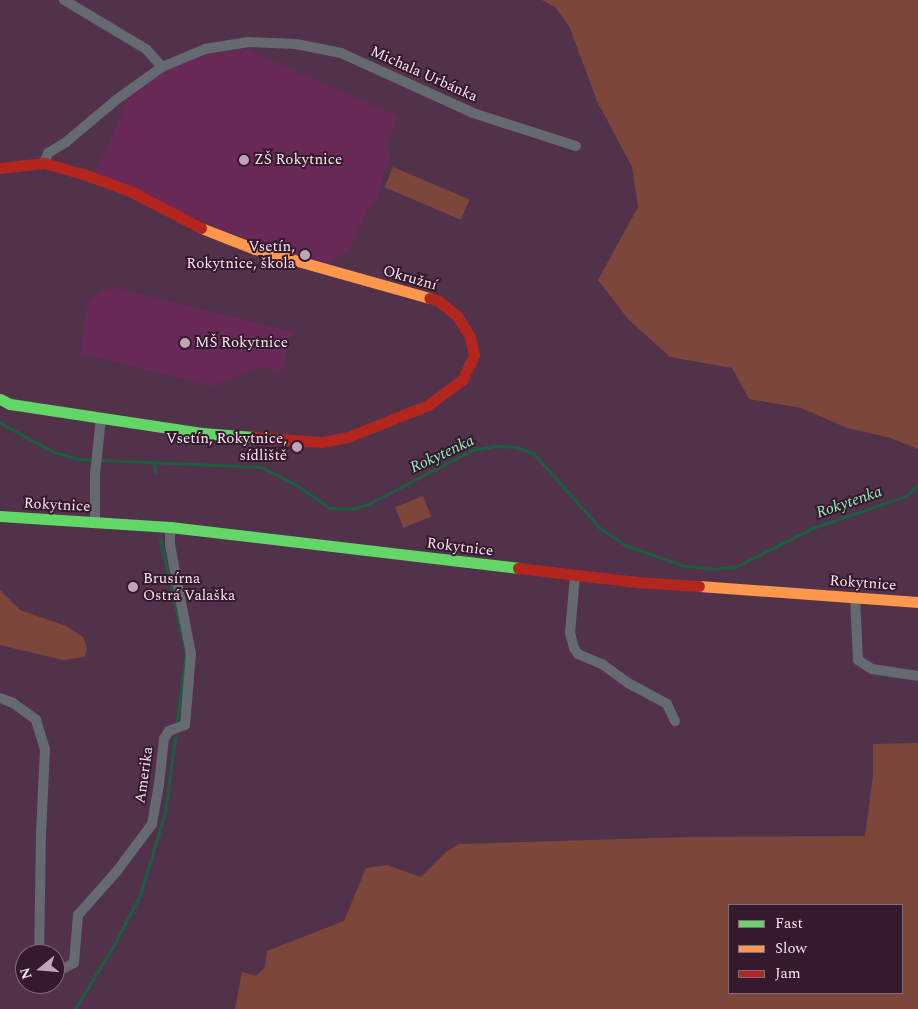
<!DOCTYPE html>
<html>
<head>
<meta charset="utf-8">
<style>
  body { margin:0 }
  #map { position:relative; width:918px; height:1009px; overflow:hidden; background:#52314a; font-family:Spectral,serif }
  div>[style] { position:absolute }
  .built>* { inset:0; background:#682959 }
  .green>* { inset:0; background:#7c473a; transform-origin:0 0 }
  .stream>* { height:3px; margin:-1.5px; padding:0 1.5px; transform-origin:1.5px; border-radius:1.5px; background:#1b5f42 }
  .street>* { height:10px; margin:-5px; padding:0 5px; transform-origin:5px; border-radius:5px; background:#656a70 }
  .fast>* { height:11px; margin:-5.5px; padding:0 5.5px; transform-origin:5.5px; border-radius:5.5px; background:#63d668 }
  .slow>* { height:11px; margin:-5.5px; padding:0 5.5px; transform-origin:5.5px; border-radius:5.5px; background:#ff974d }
  .jam>* { height:11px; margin:-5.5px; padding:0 5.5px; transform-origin:5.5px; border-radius:5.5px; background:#b3261e }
  .dots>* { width:14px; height:14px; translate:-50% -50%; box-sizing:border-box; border:2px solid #351a2d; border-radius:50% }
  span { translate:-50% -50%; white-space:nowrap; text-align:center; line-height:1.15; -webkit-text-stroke:4px #351a2d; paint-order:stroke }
  .street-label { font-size:15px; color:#fbe4f3 }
  .poi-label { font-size:15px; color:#fbe4f3 }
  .left { translate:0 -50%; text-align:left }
  .right { translate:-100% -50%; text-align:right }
  .water-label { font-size:16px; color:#8cf1bb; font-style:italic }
  .legend { position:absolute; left:728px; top:904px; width:175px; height:90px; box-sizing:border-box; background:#351a2d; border:1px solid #846b7c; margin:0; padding:6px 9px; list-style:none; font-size:15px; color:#fbe4f3 }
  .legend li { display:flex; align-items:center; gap:10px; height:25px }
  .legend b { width:25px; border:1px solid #846b7c }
  .north { position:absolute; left:15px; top:944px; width:50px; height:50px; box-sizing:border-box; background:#351a2d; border:1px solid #846b7c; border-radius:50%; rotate:253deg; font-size:14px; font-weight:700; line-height:20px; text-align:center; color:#fbe4f3 }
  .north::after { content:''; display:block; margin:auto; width:18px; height:22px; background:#c0a5b8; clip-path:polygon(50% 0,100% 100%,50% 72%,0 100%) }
</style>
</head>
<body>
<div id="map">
  <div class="built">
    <i style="clip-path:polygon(249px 48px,258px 55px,398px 116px,385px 149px,391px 152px,376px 201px,368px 207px,349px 251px,331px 261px,326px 270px,93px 178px,130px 96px,162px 67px,202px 56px)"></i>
    <i style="clip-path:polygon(111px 287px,292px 332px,281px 373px,264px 367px,254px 369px,213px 386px,80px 353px,88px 301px)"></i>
  </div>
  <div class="green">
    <i style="clip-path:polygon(542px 0,918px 0,918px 449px,891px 438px,847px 428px,801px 408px,749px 399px,732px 368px,670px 357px,628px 319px,598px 280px,638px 207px,632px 167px,597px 101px,569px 26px,555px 7px)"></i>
    <i style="left:393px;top:167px;width:83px;height:22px;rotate:23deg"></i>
    <i style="left:423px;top:496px;width:22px;height:30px;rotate:68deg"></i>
    <i style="clip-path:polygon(0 590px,20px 610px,66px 626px,83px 637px,87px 648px,85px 657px,63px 660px,0 645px)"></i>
    <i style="clip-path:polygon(evenodd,918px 743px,918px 1009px,235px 1009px,241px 976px,243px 972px,256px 976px,265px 967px,267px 951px,344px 921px,366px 868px,387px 865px,421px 877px,446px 852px,459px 844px,689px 837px,865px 836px,873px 775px,873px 744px,918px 743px,729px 905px,902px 905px,902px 993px,729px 993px,729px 905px)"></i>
  </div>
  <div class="stream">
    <i style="left:0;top:423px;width:61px;rotate:28.2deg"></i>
    <i style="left:54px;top:452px;width:26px;rotate:16deg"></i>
    <i style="left:79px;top:459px;width:182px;rotate:2.5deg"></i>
    <i style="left:261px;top:467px;width:42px;rotate:27.2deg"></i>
    <i style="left:298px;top:486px;width:38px;rotate:35deg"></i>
    <i style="left:329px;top:508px;width:23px;rotate:2deg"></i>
    <i style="left:352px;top:509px;width:17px;rotate:-17deg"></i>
    <i style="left:368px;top:504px;width:117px;rotate:-27.4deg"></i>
    <i style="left:472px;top:450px;width:22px;rotate:-10deg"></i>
    <i style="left:494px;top:446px;width:23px;rotate:2deg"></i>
    <i style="left:517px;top:447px;width:18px;rotate:22deg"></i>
    <i style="left:534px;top:454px;width:99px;rotate:48.3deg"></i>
    <i style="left:600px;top:528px;width:30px;rotate:34deg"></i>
    <i style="left:625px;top:545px;width:59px;rotate:19.7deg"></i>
    <i style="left:681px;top:565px;width:32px;rotate:7deg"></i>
    <i style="left:713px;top:569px;width:24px;rotate:-7deg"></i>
    <i style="left:737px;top:566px;width:85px;rotate:-26.6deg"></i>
    <i style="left:813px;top:528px;width:98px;rotate:-19deg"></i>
    <i style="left:906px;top:496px;width:16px;rotate:-43deg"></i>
    <i style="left:154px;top:462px;width:10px;rotate:84deg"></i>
    <i style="left:160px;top:539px;width:117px;rotate:77.2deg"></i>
    <i style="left:186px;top:653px;width:68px;rotate:97.7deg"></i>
    <i style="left:75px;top:1009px;width:79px;rotate:-58.9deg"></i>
    <i style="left:116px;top:941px;width:52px;rotate:-62.4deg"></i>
    <i style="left:140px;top:895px;width:87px;rotate:-73.2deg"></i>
    <i style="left:165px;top:812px;width:76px;rotate:-82.4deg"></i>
  </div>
  <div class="street">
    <i style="left:64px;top:0;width:96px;rotate:30.9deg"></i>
    <i style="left:146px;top:49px;width:24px;rotate:48deg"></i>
    <i style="left:44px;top:163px;width:11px;rotate:-68deg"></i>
    <i style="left:48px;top:153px;width:21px;rotate:-31deg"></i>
    <i style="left:66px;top:142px;width:65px;rotate:-40deg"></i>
    <i style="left:116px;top:100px;width:57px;rotate:-35.7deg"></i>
    <i style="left:162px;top:67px;width:47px;rotate:-22.7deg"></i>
    <i style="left:205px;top:49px;width:44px;rotate:-9.2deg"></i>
    <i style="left:248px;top:42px;width:48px;rotate:2.4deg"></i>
    <i style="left:296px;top:44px;width:46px;rotate:11.3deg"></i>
    <i style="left:341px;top:53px;width:145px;rotate:24.4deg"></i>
    <i style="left:473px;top:113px;width:108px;rotate:17.8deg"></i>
    <i style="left:95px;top:522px;width:47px;rotate:-90deg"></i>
    <i style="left:95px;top:475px;width:57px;rotate:-84deg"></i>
    <i style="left:575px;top:575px;width:58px;rotate:94.9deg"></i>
    <i style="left:570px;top:633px;width:16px;rotate:75deg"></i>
    <i style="left:574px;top:648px;width:7px;rotate:56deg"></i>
    <i style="left:578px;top:654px;width:26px;rotate:23deg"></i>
    <i style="left:602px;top:664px;width:34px;rotate:36deg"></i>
    <i style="left:630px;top:684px;width:42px;rotate:28.4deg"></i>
    <i style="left:667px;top:704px;width:19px;rotate:65deg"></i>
    <i style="left:855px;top:597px;width:63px;rotate:87.3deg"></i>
    <i style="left:858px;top:660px;width:17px;rotate:33deg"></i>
    <i style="left:872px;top:669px;width:47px;rotate:8.7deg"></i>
    <i style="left:0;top:698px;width:14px;rotate:21deg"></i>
    <i style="left:13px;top:703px;width:29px;rotate:36deg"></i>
    <i style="left:36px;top:720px;width:30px;rotate:73deg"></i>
    <i style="left:45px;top:749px;width:84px;rotate:92.7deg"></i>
    <i style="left:41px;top:833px;width:121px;rotate:90.9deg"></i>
    <i style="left:55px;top:973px;width:21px;rotate:-28deg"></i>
    <i style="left:74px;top:963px;width:48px;rotate:-85.2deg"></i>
    <i style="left:78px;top:915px;width:59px;rotate:-48.4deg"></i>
    <i style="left:117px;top:871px;width:59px;rotate:-53.3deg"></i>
    <i style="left:152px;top:824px;width:41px;rotate:-80.1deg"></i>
    <i style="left:159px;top:784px;width:45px;rotate:-83.7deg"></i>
    <i style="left:164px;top:739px;width:9px;rotate:-58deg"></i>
    <i style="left:169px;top:731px;width:17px;rotate:-21deg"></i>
    <i style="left:185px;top:725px;width:71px;rotate:-85.2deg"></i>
    <i style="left:191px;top:654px;width:111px;rotate:-100.9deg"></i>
    <i style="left:170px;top:545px;width:18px;rotate:-90deg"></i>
  </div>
  <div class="fast">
    <i style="left:0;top:399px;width:11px;rotate:27deg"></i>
    <i style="left:10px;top:404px;width:194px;rotate:8.6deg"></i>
    <i style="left:202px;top:433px;width:52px;rotate:4.4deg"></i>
    <i style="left:0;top:516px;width:170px;rotate:3.7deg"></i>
    <i style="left:170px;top:527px;width:350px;rotate:6.7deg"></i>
  </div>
  <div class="slow">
    <i style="left:201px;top:228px;width:58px;rotate:21.3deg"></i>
    <i style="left:255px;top:249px;width:181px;rotate:15.7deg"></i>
    <i style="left:699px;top:586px;width:220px;rotate:4.2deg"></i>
  </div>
  <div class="jam">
    <i style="left:0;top:168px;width:44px;rotate:-6.5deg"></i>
    <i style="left:44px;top:163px;width:44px;rotate:15.9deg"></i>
    <i style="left:86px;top:175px;width:47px;rotate:20deg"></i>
    <i style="left:130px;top:191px;width:80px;rotate:27.5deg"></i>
    <i style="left:254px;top:437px;width:68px;rotate:4.2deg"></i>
    <i style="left:322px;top:442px;width:26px;rotate:-11deg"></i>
    <i style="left:348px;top:437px;width:86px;rotate:-21.8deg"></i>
    <i style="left:428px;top:405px;width:42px;rotate:-36.3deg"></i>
    <i style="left:462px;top:380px;width:28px;rotate:-64deg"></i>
    <i style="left:474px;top:355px;width:18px;rotate:-103deg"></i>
    <i style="left:470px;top:337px;width:26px;rotate:-122deg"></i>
    <i style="left:456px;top:315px;width:22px;rotate:-141deg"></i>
    <i style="left:439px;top:301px;width:10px;rotate:-163deg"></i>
    <i style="left:518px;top:568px;width:120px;rotate:6.7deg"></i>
    <i style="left:637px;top:582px;width:62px;rotate:3.7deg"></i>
  </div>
  <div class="dots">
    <i style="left:244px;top:160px;background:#c0a5b8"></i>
    <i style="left:305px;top:255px;background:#c0a5b8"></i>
    <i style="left:185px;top:343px;background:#c0a5b8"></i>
    <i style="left:297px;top:447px;background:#c0a5b8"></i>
    <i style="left:133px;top:587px;background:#c0a5b8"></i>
  </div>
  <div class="street-label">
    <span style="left:424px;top:74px;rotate:24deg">Michala Urbánka</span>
    <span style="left:410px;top:278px;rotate:16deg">Okružní</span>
    <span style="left:57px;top:505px;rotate:3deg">Rokytnice</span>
    <span style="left:460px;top:547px;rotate:7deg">Rokytnice</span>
    <span style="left:863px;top:583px;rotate:4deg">Rokytnice</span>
    <span style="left:144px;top:775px;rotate:-82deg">Amerika</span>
  </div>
  <div class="poi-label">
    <span class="left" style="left:254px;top:160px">ZŠ Rokytnice</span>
    <span class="right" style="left:295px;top:255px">Vsetín,<br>Rokytnice, škola</span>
    <span class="left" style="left:195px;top:343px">MŠ Rokytnice</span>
    <span class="right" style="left:287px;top:447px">Vsetín, Rokytnice,<br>sídliště</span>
    <span class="left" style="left:143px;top:587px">Brusírna<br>Ostrá Valaška</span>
  </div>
  <div class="water-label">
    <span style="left:442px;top:454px;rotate:-25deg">Rokytenka</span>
    <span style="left:849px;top:502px;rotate:-19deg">Rokytenka</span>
  </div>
  <ul class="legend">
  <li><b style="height:6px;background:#63d668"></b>Fast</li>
  <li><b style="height:6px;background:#ff974d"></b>Slow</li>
  <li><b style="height:6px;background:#b3261e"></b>Jam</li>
  </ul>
  <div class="north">N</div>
</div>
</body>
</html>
